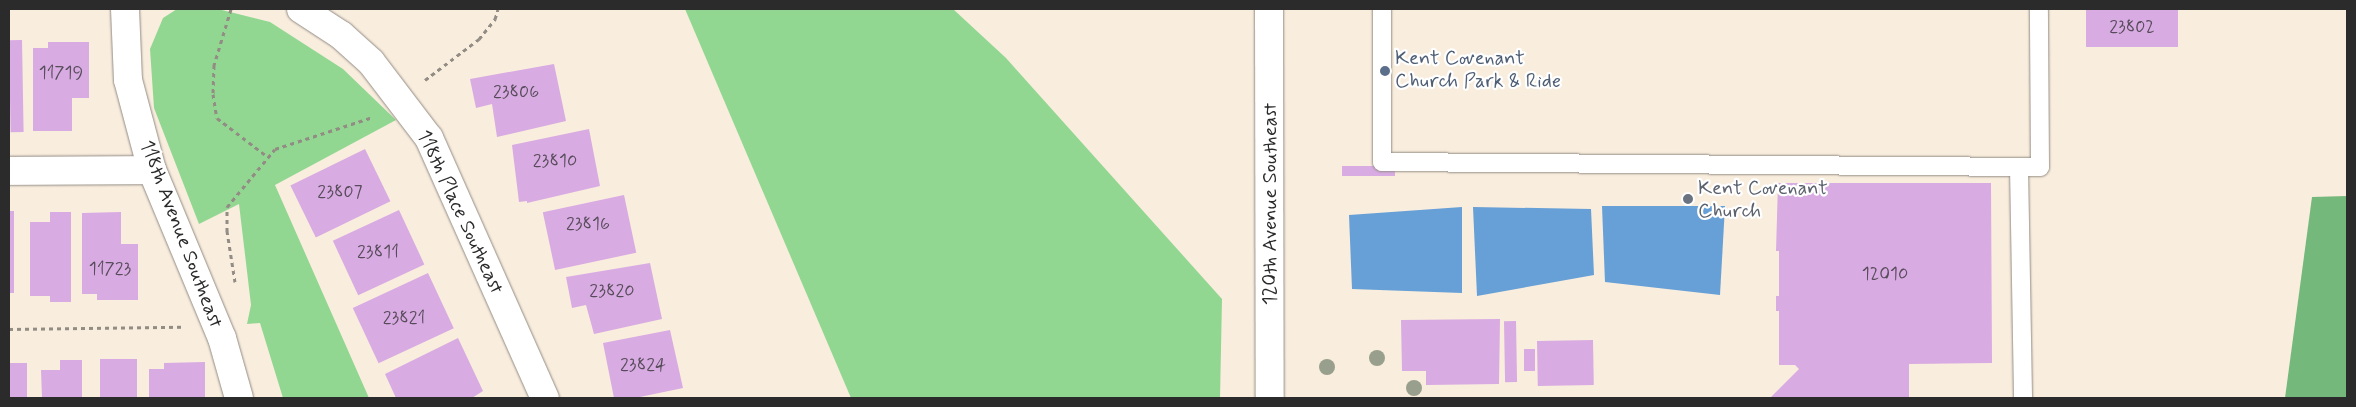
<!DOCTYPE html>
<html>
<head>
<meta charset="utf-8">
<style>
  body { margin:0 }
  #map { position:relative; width:2356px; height:407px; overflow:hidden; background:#f9edde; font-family:Mynerve,sans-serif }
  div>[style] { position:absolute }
  .green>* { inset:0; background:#91d791 }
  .forest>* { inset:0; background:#74b87b }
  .water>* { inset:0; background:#67a0d6 }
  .building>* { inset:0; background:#d8abe2; transform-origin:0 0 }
  .path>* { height:3px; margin-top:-1.5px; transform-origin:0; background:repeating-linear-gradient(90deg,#928c84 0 4px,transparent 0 8px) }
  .roads { filter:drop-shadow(0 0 1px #928c84) drop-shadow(0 0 1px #928c84) }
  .service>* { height:18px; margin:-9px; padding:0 9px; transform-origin:9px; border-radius:9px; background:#fff }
  .minor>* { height:28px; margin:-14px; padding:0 14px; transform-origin:14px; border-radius:14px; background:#fff }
  .tertiary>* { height:28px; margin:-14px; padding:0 14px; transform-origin:14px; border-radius:14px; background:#fff }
  .trees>* { width:16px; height:16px; margin:-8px; border-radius:50%; background:#999f8d }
  .dots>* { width:14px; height:14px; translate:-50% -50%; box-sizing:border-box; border:2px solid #fff; border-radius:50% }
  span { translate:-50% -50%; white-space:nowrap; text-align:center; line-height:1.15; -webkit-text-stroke:4.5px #fff; paint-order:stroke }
  .number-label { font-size:18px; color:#564b59 }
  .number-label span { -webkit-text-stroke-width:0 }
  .service-label { font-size:20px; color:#4e5e75 }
  .left { translate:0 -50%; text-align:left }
  .worship-label { font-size:20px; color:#5b616d }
  .street-label { font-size:20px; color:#2b2b2b }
  .frame { position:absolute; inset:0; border:10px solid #2b2b2b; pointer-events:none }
</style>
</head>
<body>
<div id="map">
  <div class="green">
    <i style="clip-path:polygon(177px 9px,218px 9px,270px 22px,343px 69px,396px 120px,275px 185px,369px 398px,283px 398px,260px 323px,247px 324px,251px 305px,239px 204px,199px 224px,154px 108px,150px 49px,163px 18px)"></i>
    <i style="clip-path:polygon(685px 9px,953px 9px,1006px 58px,1222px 299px,1220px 398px,851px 398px)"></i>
  </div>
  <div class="forest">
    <i style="clip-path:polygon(2347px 196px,2347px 398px,2285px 398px,2312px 197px)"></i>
  </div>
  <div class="water">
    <i style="clip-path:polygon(1602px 206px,1725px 206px,1720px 295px,1605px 282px)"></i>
    <i style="clip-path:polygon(1462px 207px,1462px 293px,1352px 289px,1349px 215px)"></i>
    <i style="clip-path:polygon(1473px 207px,1591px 209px,1594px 275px,1477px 296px)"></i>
  </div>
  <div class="building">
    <i style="left:2086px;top:9px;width:92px;height:38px"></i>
    <i style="left:22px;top:40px;width:92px;height:13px;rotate:89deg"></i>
    <i style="clip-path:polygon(48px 42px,89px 42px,89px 98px,72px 98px,72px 131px,33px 131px,33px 48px,48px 48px)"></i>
    <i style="clip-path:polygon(554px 64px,566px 121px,497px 137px,492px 104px,476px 108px,470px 79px)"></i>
    <i style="clip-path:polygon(589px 129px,600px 186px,527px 203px,527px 201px,519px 202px,512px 145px)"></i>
    <i style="left:365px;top:149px;width:58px;height:83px;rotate:64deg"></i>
    <i style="left:1342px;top:166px;width:53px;height:10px"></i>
    <i style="clip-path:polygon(1778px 183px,1991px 183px,1992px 363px,1909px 364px,1909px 398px,1770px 398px,1799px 369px,1795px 365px,1779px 365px,1779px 311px,1776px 311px,1776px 296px,1779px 296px,1779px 251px,1776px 251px)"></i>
    <i style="left:624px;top:195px;width:59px;height:83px;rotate:78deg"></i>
    <i style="left:399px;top:210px;width:60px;height:73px;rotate:65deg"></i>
    <i style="left:9px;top:211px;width:5px;height:82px"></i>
    <i style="clip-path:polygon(50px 212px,71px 212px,71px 302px,50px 302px,50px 296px,30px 296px,30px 222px,50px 222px)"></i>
    <i style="clip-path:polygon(121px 212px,121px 244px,138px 244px,138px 300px,97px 300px,97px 294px,82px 294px,82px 213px)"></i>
    <i style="clip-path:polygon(650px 263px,662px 319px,594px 334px,586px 305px,572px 308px,566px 277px)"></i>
    <i style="left:428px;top:273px;width:61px;height:83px;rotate:65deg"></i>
    <i style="clip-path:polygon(1500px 319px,1499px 384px,1426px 385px,1426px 371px,1402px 371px,1401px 320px)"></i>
    <i style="left:1516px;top:321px;width:61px;height:12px;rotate:89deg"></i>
    <i style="clip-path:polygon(670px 330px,683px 388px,635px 398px,614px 398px,603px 343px)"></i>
    <i style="clip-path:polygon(458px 338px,483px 391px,472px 398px,396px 398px,385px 374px)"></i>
    <i style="left:1593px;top:340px;width:45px;height:56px;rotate:89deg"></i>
    <i style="left:1524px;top:349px;width:11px;height:22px"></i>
    <i style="left:100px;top:359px;width:37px;height:39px"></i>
    <i style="clip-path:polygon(60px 360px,82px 360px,82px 398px,42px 398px,41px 370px,60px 370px)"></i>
    <i style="clip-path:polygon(205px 362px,205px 398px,149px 398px,149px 369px,164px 369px,164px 363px)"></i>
    <i style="left:9px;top:363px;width:18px;height:35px"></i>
  </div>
  <div class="path">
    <i style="left:231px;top:9px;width:59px;rotate:106.9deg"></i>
    <i style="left:214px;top:65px;width:29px;rotate:92deg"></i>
    <i style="left:213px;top:94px;width:24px;rotate:81deg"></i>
    <i style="left:217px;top:118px;width:64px;rotate:37.4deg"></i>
    <i style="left:425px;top:80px;width:68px;rotate:-37.2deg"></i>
    <i style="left:479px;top:39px;width:26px;rotate:-51deg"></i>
    <i style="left:495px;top:19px;width:10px;rotate:-73deg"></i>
    <i style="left:235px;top:282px;width:52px;rotate:-98.9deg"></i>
    <i style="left:227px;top:231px;width:24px;rotate:-90deg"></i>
    <i style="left:227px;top:207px;width:75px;rotate:-50.4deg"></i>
    <i style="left:275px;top:149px;width:103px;rotate:-18.1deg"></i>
    <i style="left:9px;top:329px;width:174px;rotate:-0.7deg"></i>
  </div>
  <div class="roads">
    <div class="service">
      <i style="left:1382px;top:9px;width:153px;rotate:90deg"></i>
      <i style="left:1382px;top:162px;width:658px;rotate:0.44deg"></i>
      <i style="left:2040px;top:167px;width:158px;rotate:-90.4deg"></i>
      <i style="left:2019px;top:167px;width:231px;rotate:89deg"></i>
    </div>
    <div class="minor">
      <i style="left:125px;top:9px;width:71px;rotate:87.6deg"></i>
      <i style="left:128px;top:80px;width:93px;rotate:75.1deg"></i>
      <i style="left:152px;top:170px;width:182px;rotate:67.4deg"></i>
      <i style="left:222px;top:338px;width:62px;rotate:74.2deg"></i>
      <i style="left:301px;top:9px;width:48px;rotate:33deg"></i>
      <i style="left:341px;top:35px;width:40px;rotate:42deg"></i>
      <i style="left:371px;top:62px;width:96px;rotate:52.7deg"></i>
      <i style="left:429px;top:138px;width:285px;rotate:66deg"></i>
      <i style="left:9px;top:171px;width:143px;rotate:-0.4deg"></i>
    </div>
    <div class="tertiary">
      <i style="left:1269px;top:9px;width:389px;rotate:89.9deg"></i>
    </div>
  </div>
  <div class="trees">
    <i style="left:1377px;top:358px"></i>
    <i style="left:1327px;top:367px"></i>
    <i style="left:1414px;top:388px"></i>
  </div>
  <div class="dots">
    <i style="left:1385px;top:71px;background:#5c6f8a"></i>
    <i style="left:1688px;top:199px;background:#6b7280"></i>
  </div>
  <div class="number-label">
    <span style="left:2132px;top:27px">23802</span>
    <span style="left:61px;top:73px">11719</span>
    <span style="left:516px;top:92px">23806</span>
    <span style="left:555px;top:161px">23810</span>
    <span style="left:340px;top:192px">23807</span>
    <span style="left:588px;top:224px">23816</span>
    <span style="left:378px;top:252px">23811</span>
    <span style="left:110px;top:269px">11723</span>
    <span style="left:1885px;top:274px">12010</span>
    <span style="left:612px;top:291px">23820</span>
    <span style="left:404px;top:318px">23821</span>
    <span style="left:643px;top:365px">23824</span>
  </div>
  <div class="service-label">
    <span class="left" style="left:1395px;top:70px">Kent Covenant<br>Church Park &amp; Ride</span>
  </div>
  <div class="worship-label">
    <span class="left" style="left:1698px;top:200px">Kent Covenant<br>Church</span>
  </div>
  <div class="street-label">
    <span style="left:1270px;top:204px;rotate:-90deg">120th Avenue Southeast</span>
    <span style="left:460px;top:212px;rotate:65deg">118th Place Southeast</span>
    <span style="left:181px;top:234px;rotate:69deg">118th Avenue Southeast</span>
  </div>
  <div class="frame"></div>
</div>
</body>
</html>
